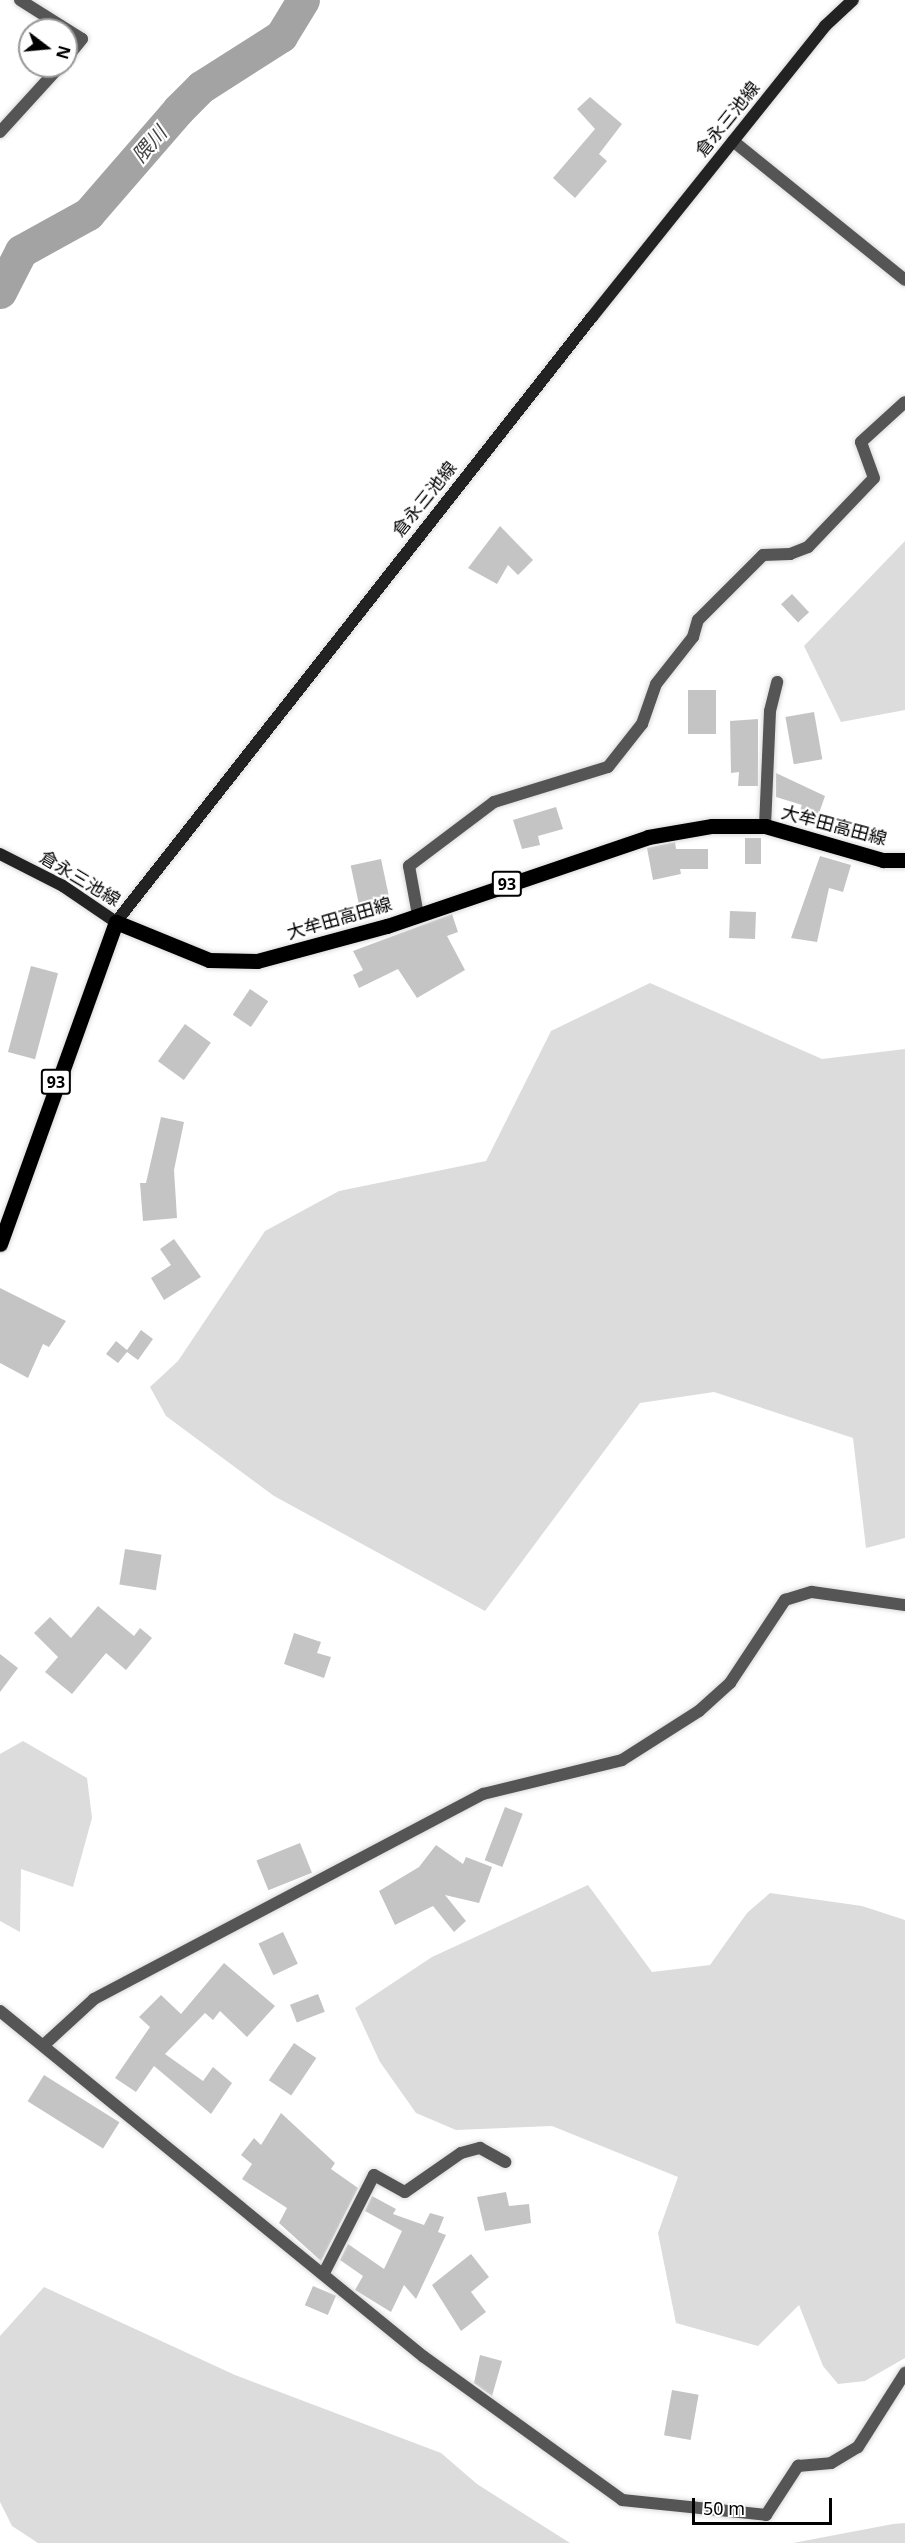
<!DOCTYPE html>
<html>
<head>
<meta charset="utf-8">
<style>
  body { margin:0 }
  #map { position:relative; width:905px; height:2543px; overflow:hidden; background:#fff; font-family:"Noto Sans","Noto Sans JP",sans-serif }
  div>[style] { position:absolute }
  .green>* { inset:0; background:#dcdcdc }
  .river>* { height:33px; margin:-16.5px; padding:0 16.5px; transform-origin:16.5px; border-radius:16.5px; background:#a3a3a3 }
  .building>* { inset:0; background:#c4c4c4; transform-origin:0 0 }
  .roads { filter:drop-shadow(0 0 2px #dbdbdb) drop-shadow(0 0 2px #dbdbdb) }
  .minor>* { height:12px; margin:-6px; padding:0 6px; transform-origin:6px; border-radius:6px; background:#555 }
  .secondary>* { height:12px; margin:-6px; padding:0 6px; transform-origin:6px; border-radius:6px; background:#222 }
  .primary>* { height:15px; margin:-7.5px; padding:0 7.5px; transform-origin:7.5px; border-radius:7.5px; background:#000 }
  span { translate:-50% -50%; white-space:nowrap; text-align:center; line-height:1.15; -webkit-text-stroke:4.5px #fff; paint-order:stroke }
  .shield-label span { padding:2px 4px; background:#fff; border:2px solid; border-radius:4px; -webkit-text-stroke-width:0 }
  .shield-label { font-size:16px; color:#000; font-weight:700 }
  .street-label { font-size:18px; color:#000 }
  .water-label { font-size:20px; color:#444; font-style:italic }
  .north { position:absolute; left:18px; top:18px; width:60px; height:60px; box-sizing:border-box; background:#fff; border:2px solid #999; border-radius:50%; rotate:106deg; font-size:16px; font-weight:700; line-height:24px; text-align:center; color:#000 }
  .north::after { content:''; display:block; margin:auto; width:21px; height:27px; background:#000; clip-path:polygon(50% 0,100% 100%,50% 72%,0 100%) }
  .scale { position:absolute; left:692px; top:2498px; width:140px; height:27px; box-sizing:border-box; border:3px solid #000; border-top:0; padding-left:8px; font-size:18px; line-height:21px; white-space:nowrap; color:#000; -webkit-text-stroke:4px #fff; paint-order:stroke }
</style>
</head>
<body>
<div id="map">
  <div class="green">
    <i style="clip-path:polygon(905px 541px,905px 710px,841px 722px,804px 646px)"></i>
    <i style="clip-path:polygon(650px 983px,822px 1059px,905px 1049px,905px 1538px,866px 1548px,853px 1438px,714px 1392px,640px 1403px,485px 1611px,274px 1496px,166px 1416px,150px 1387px,178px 1361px,265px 1231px,339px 1191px,486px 1161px,551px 1031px)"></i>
    <i style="clip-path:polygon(23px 1741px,87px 1778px,92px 1818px,73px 1887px,21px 1869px,20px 1932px,0 1921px,0 1754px)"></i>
    <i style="clip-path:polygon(588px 1885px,652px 1972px,710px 1965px,747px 1913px,770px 1893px,862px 1906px,905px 1920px,905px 2358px,865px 2381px,838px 2384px,823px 2366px,799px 2305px,758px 2346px,676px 2323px,658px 2233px,678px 2177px,552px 2126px,456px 2130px,416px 2113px,380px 2062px,355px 2008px,432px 1957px)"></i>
    <i style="clip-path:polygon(44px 2287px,235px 2375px,441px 2453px,477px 2484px,570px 2543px,38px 2543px,12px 2526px,0 2502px,0 2336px)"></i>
    <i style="clip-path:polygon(905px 2523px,905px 2543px,793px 2543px,893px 2524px)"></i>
  </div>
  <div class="river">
    <i style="left:0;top:292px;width:46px;rotate:-62.9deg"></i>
    <i style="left:21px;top:251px;width:77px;rotate:-28.9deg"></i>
    <i style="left:88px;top:214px;width:138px;rotate:-49.1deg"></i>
    <i style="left:178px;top:110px;width:33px;rotate:-45deg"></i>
    <i style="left:201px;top:87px;width:95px;rotate:-32.5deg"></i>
    <i style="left:281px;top:36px;width:42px;rotate:-58.6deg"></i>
  </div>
  <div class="building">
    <i style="clip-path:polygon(590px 97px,622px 124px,599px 154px,607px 161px,575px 198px,553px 178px,595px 129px,577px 109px)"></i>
    <i style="clip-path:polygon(500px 526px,533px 560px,518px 575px,508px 565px,497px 584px,468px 568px)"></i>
    <i style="left:792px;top:594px;width:25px;height:15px;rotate:47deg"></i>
    <i style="left:688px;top:690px;width:28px;height:44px"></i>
    <i style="left:814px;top:712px;width:48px;height:29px;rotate:80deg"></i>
    <i style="clip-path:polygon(758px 719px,758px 786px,738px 786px,739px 772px,731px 773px,730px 721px)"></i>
    <i style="clip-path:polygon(776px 773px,825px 796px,817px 819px,799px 813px,802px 805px,776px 797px)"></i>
    <i style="clip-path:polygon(556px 807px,563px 829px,538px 836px,540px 845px,522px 849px,513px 820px)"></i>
    <i style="left:761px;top:838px;width:26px;height:16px;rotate:90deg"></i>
    <i style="clip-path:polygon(675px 842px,676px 849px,708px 849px,708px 869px,680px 869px,681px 874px,653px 880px,647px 848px)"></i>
    <i style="clip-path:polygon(820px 856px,851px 865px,843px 892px,829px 888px,817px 942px,791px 938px)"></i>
    <i style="left:381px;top:859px;width:40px;height:31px;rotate:78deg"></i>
    <i style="left:730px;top:911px;width:26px;height:27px;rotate:2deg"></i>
    <i style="clip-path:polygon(452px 914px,458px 932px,447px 936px,465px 970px,417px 998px,398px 969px,359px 988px,353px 975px,363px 970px,353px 951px)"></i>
    <i style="left:31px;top:966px;width:28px;height:89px;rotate:15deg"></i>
    <i style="left:250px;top:989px;width:22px;height:31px;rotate:34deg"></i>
    <i style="left:185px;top:1024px;width:32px;height:46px;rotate:36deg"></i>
    <i style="clip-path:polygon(161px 1117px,184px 1122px,174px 1170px,177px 1218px,143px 1221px,140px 1183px,146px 1183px)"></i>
    <i style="clip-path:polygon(174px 1239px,201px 1277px,164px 1300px,151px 1278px,171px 1265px,160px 1249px)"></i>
    <i style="clip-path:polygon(0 1288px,66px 1321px,49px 1347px,43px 1344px,28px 1378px,0 1363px)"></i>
    <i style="clip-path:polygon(141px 1330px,153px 1339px,138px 1360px,127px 1352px,118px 1363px,106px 1354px,116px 1341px,127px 1350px)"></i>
    <i style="left:125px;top:1549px;width:37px;height:36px;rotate:9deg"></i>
    <i style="clip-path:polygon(98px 1606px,134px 1636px,140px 1628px,152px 1638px,126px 1670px,106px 1653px,72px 1694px,45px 1672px,58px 1657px,34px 1633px,50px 1617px,71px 1638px)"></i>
    <i style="clip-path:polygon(294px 1633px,321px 1642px,317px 1653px,331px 1657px,324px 1678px,284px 1664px)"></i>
    <i style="clip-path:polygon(0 1654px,18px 1668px,0 1692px)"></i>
    <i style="left:505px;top:1807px;width:19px;height:57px;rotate:21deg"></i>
    <i style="left:300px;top:1843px;width:32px;height:47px;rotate:68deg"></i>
    <i style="clip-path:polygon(436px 1845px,463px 1864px,466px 1857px,492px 1867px,479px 1903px,445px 1895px,466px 1921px,454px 1932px,433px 1906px,395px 1925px,379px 1891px,419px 1867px)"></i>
    <i style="left:283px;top:1932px;width:35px;height:27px;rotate:65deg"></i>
    <i style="clip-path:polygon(224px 1963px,275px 2006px,247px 2037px,220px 2011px,213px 2020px,205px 2013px,165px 2054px,203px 2081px,213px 2067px,232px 2083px,211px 2114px,154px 2066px,136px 2092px,115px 2078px,150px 2027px,139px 2017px,161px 1995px,181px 2014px)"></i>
    <i style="left:318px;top:1994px;width:19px;height:30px;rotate:69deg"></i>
    <i style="left:294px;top:2043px;width:27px;height:45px;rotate:34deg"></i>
    <i style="left:44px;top:2075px;width:89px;height:31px;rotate:32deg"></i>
    <i style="clip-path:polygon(281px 2113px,335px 2163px,331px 2169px,358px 2188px,321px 2261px,279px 2223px,287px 2208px,242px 2179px,252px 2164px,241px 2155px,254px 2138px,261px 2145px)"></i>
    <i style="clip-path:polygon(506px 2192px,509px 2206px,529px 2204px,531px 2223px,485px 2231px,477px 2197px)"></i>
    <i style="clip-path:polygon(372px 2196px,396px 2209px,393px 2214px,424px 2225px,430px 2213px,444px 2217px,438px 2232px,446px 2235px,416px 2299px,404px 2285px,391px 2312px,355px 2290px,363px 2276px,340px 2260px,348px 2244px,384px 2269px,402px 2231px,365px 2211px)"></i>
    <i style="clip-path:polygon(471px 2254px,489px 2277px,471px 2292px,486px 2312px,461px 2331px,432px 2285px)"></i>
    <i style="left:313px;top:2286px;width:25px;height:21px;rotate:23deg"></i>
    <i style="clip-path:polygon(480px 2355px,502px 2361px,492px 2396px,474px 2383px)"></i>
    <i style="left:672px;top:2390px;width:27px;height:46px;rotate:10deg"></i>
  </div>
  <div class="roads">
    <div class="minor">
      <i style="left:20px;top:0;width:73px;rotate:32.2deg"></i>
      <i style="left:82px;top:39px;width:26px;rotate:129deg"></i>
      <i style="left:0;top:132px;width:89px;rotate:-47.7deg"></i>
      <i style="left:733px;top:141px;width:221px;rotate:38.9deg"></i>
      <i style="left:765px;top:826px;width:115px;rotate:-87.5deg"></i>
      <i style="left:770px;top:711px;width:30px;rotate:-76deg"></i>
      <i style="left:418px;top:915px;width:50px;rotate:-100.4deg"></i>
      <i style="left:409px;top:866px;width:106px;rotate:-37deg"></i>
      <i style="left:494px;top:802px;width:119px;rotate:-17.1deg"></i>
      <i style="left:608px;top:767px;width:55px;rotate:-51.7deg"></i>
      <i style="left:642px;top:724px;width:42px;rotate:-70.7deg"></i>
      <i style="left:656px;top:684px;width:60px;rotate:-51.8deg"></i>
      <i style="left:693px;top:637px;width:18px;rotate:-74deg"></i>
      <i style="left:698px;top:620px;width:92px;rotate:-45deg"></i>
      <i style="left:763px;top:555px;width:27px;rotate:-2deg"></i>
      <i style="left:790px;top:554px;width:19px;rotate:-21deg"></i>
      <i style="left:808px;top:547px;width:95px;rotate:-46.3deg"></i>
      <i style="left:874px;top:478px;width:38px;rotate:-110deg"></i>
      <i style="left:861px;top:442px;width:59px;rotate:-42.3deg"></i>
      <i style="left:0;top:2011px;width:547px;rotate:39.22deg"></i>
      <i style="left:424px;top:2357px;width:244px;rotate:35.8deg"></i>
      <i style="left:622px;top:2500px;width:145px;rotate:5.9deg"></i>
      <i style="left:766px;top:2515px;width:59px;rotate:-56.9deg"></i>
      <i style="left:798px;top:2466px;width:33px;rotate:-5deg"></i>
      <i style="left:831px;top:2463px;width:31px;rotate:-31deg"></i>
      <i style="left:858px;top:2447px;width:88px;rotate:-57.6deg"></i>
      <i style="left:46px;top:2043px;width:65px;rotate:-42.5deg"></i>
      <i style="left:94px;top:1999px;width:440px;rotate:-27.8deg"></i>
      <i style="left:483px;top:1794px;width:143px;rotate:-13.7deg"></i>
      <i style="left:622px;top:1760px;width:91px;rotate:-32.5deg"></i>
      <i style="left:699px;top:1711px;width:42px;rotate:-42.1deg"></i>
      <i style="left:730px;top:1683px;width:100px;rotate:-56.5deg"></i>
      <i style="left:785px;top:1600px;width:28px;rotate:-17deg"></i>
      <i style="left:812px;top:1592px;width:94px;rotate:8deg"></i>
      <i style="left:324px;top:2273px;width:110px;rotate:-63deg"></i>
      <i style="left:374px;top:2175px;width:35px;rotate:29deg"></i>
      <i style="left:405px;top:2192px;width:68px;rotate:-34.9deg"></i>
      <i style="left:461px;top:2153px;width:20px;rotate:-15deg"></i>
      <i style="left:480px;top:2148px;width:29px;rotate:29deg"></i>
    </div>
    <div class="secondary">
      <i style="left:0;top:854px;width:71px;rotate:26.9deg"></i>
      <i style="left:63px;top:886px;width:64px;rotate:34.2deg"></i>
      <i style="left:116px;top:922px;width:770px;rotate:-51.81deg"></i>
      <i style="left:592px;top:317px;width:373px;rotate:-51.3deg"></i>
      <i style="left:825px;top:26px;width:38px;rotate:-43deg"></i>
    </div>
    <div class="primary">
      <i style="left:0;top:1244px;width:342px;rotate:-70.2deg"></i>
      <i style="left:116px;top:922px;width:100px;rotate:22.2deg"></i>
      <i style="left:209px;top:960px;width:48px;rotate:1.2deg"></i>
      <i style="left:257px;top:961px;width:135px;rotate:-15.1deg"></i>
      <i style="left:387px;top:926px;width:276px;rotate:-18.8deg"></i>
      <i style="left:648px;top:837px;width:65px;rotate:-9.8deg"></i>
      <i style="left:712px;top:826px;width:53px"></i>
      <i style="left:765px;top:826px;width:123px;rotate:16.1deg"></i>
      <i style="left:883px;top:860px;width:22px"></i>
    </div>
  </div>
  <div class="shield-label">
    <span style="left:507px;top:884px">93</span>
    <span style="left:56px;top:1082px">93</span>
  </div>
  <div class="street-label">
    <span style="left:727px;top:119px;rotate:-51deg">倉永三池線</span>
    <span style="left:424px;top:499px;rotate:-51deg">倉永三池線</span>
    <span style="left:834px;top:825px;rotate:15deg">大牟田高田線</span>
    <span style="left:80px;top:878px;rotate:31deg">倉永三池線</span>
    <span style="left:339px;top:918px;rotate:-16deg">大牟田高田線</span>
  </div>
  <div class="water-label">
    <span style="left:149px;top:144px;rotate:-49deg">隈川</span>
  </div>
  <div class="north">N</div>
  <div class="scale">50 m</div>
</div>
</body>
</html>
